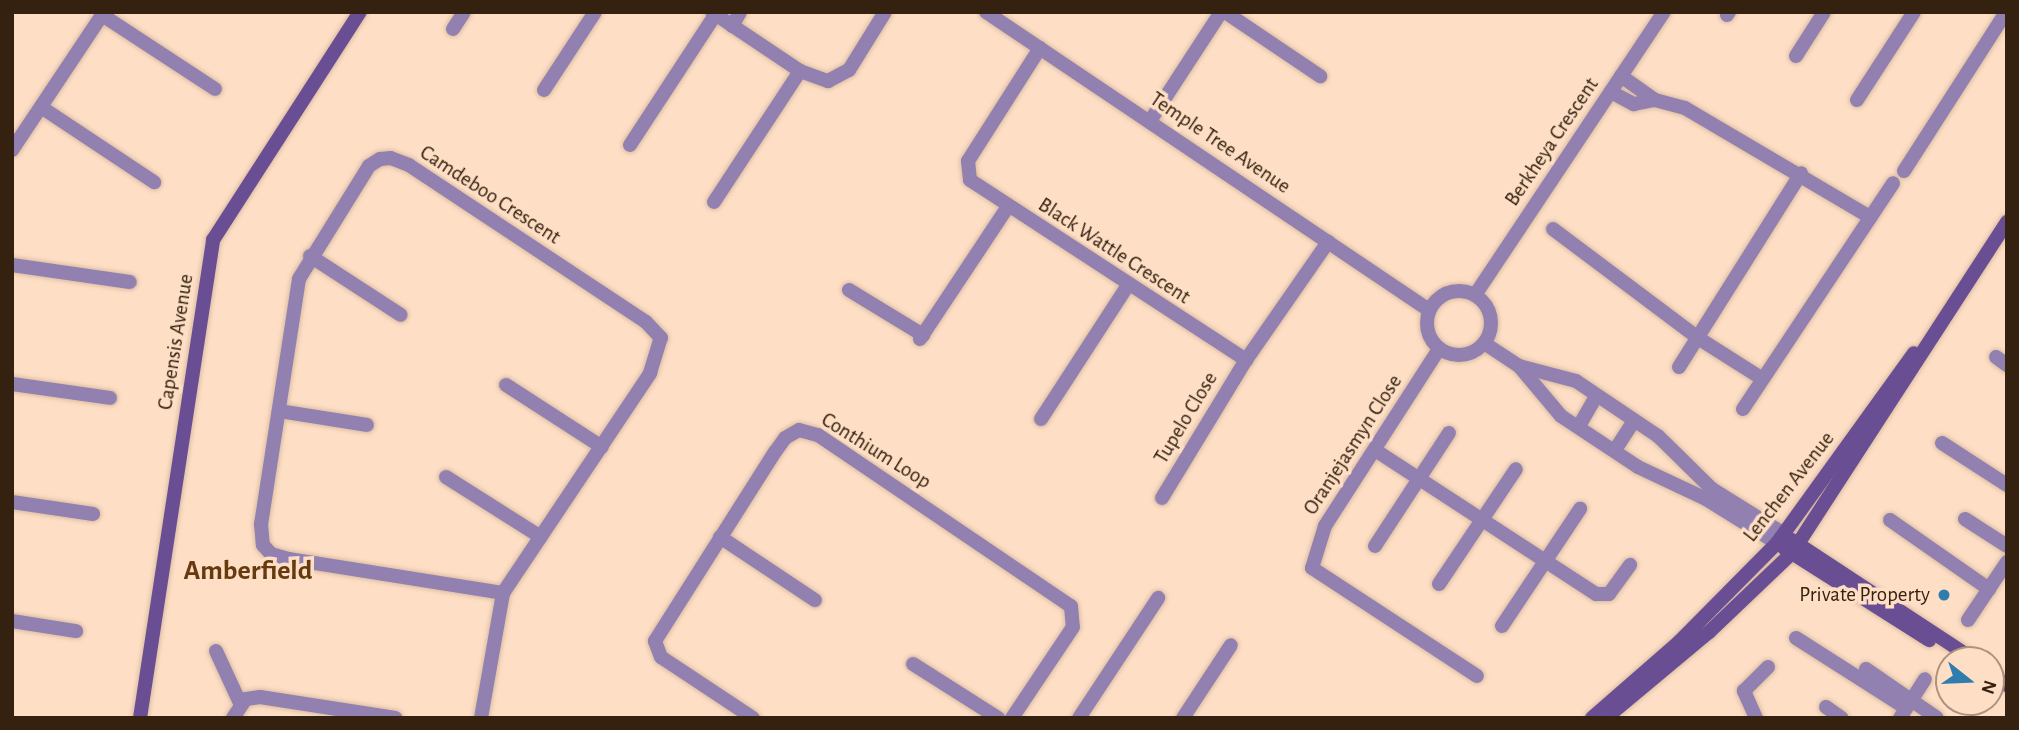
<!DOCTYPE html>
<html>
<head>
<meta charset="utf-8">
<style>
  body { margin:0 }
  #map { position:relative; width:2019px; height:730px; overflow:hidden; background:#fedfc5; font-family:"Alegreya Sans",sans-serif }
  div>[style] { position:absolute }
  .roads { filter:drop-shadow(0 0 2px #dabda4) drop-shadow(0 0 2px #dabda4) }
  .street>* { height:14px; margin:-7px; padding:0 7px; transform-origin:7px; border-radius:7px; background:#9180b0 }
  .street>.ring { margin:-7px; padding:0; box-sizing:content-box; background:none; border:14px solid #9180b0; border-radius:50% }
  .secondary>* { height:14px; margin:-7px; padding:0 7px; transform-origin:7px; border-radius:7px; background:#6a4e93 }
  .dots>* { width:19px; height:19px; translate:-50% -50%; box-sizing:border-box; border:4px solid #fedfc5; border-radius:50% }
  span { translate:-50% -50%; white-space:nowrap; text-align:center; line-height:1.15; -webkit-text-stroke:7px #fedfc5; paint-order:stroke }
  .street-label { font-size:21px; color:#342110 }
  .poi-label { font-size:21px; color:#342110 }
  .right { translate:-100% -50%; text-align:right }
  .district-label { font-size:28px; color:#643a0e; font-weight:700 }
  .frame { position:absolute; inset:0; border:14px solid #342110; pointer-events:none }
  .north { position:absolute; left:1935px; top:646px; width:70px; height:70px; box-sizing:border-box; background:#fedfc5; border:2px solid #ad937d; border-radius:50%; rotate:108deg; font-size:19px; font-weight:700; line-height:28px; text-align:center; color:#342110 }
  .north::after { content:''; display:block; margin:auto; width:24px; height:32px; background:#2f7daf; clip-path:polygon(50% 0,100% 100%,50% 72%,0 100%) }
</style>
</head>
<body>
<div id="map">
  <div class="roads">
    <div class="street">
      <i style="left:712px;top:12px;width:106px;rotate:33.8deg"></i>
      <i style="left:800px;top:71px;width:30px;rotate:20deg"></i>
      <i style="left:828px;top:81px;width:24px;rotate:-28deg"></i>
      <i style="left:849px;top:70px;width:68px;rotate:-58.2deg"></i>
      <i style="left:986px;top:12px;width:534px;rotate:33.93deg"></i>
      <i style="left:1225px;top:12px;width:115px;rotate:34deg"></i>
      <i style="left:102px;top:15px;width:135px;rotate:33.2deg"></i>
      <i style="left:1727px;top:15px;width:4px;rotate:-56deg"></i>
      <i style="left:732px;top:26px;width:16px;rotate:-60deg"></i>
      <i style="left:453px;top:29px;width:20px;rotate:-57deg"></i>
      <i style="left:1040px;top:48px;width:134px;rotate:122.5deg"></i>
      <i style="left:968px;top:161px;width:19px;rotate:84deg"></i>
      <i style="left:970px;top:180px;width:330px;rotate:33.1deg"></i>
      <i style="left:1796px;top:56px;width:52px;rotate:-57.5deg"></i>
      <i style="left:1621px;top:76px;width:42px;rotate:35.2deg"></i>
      <i style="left:544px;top:90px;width:93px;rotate:-56.8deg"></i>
      <i style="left:1611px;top:92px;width:26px;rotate:28deg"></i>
      <i style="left:1634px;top:104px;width:21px;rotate:-11deg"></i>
      <i style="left:1655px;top:100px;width:31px;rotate:15deg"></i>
      <i style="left:1685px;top:108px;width:215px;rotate:30.5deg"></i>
      <i style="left:1857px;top:100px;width:105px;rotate:-57.1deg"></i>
      <i style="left:41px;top:107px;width:136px;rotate:33.6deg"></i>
      <i style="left:1150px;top:121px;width:130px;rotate:-56.9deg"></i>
      <i style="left:630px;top:145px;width:155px;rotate:-56.8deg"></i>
      <i style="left:12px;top:150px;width:166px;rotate:-56.3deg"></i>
      <i style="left:1904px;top:171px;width:189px;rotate:-57.3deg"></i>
      <i style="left:714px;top:202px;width:157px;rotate:-56.7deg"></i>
      <i style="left:1553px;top:229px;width:181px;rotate:36.9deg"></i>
      <i style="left:1698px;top:338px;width:75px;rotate:32.4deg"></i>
      <i style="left:310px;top:256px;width:108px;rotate:33deg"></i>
      <i style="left:12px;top:265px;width:119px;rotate:8.2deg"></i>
      <i style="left:849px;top:290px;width:87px;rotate:31.3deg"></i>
      <i class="ring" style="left:1427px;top:291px;width:50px;height:50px"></i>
      <i style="left:1475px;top:295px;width:340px;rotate:-56.3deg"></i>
      <i style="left:920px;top:339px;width:157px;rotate:-56.4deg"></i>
      <i style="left:1484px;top:343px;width:42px;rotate:33.3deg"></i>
      <i style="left:1519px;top:366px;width:65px;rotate:50deg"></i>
      <i style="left:1561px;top:416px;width:92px;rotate:33.5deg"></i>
      <i style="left:1638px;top:467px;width:75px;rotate:25.2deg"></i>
      <i style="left:1706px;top:499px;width:84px;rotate:31.8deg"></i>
      <i style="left:1439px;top:349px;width:211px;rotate:122.8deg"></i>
      <i style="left:1325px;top:526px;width:44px;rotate:107.2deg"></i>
      <i style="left:1312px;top:568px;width:197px;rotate:33.2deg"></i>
      <i style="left:1996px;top:357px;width:14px;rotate:36deg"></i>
      <i style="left:1519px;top:366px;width:59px;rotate:14.7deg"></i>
      <i style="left:1576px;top:381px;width:99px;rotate:33.9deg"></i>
      <i style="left:1658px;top:436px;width:76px;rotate:44.5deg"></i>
      <i style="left:1712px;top:489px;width:85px;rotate:32deg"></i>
      <i style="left:1679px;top:367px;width:229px;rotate:-57.8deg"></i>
      <i style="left:12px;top:384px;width:99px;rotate:8.1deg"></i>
      <i style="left:506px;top:385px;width:114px;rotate:32.9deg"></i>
      <i style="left:1743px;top:409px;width:271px;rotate:-56.4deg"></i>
      <i style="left:279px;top:411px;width:89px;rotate:9deg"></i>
      <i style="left:1041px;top:419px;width:160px;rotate:-57deg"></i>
      <i style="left:1579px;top:426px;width:34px;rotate:-60deg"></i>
      <i style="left:1942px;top:443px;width:77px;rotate:32.9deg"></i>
      <i style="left:1375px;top:450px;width:264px;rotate:33.1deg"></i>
      <i style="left:1596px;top:594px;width:13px"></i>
      <i style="left:1609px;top:594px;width:36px;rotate:-54deg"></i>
      <i style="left:1615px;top:450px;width:35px;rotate:-57deg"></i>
      <i style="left:446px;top:477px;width:112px;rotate:32.3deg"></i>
      <i style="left:1162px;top:498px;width:162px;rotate:-58.7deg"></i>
      <i style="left:1246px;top:360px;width:144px;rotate:-55.2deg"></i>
      <i style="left:12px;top:502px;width:82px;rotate:8.4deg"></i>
      <i style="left:1965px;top:519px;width:50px;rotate:32.7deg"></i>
      <i style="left:1890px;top:520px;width:121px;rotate:34.9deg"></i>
      <i style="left:720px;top:537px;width:114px;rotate:33.6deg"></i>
      <i style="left:1375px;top:546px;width:135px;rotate:-56.8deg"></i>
      <i style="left:1439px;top:584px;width:138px;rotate:-56.2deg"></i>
      <i style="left:1968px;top:620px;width:70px;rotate:-56.1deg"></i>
      <i style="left:12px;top:621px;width:65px;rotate:8.9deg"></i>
      <i style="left:1502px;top:626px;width:141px;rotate:-56.3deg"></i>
      <i style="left:1796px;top:638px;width:130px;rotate:32.5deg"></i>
      <i style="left:216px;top:651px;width:57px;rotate:65.2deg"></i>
      <i style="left:913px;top:664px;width:101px;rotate:32.4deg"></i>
      <i style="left:1866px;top:669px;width:86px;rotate:34.6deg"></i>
      <i style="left:1826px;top:707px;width:19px;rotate:35deg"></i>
      <i style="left:233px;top:718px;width:23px;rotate:-56deg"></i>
      <i style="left:246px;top:699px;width:14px;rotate:-8deg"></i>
      <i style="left:260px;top:697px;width:137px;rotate:8.8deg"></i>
      <i style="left:481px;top:718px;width:127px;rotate:-80deg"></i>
      <i style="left:503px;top:593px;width:265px;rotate:-56.2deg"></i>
      <i style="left:650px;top:373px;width:37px;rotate:-73deg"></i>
      <i style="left:661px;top:338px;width:22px;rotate:-133deg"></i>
      <i style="left:646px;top:322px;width:284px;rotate:-146.5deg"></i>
      <i style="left:409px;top:165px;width:19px;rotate:-159deg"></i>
      <i style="left:391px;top:158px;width:11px;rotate:175deg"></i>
      <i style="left:380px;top:159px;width:13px;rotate:148deg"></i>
      <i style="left:369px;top:166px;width:133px;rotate:121.8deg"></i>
      <i style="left:299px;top:279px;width:248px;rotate:98.8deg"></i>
      <i style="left:261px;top:524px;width:21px;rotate:85deg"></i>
      <i style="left:263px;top:545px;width:12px;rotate:48deg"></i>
      <i style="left:271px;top:554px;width:19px;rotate:16deg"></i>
      <i style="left:289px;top:559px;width:217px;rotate:9deg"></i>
      <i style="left:753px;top:718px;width:110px;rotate:-146.5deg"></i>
      <i style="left:661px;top:657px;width:17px;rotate:-111deg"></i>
      <i style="left:655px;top:641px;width:224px;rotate:-57.6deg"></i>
      <i style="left:775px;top:452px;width:17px;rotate:-54deg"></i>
      <i style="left:785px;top:438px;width:16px;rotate:-30deg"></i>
      <i style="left:799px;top:430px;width:20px;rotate:15deg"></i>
      <i style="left:818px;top:435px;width:305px;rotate:34.1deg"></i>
      <i style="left:1071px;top:606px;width:21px;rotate:85deg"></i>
      <i style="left:1073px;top:627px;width:110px;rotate:123.8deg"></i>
      <i style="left:1079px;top:718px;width:144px;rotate:-56.6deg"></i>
      <i style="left:1183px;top:718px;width:87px;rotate:-56.7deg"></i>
      <i style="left:1756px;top:718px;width:30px;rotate:-114deg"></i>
      <i style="left:1744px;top:691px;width:34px;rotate:-45deg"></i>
      <i style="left:1900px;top:718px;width:46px;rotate:-57.3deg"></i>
    </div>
    <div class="secondary">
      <i style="left:1792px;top:540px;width:219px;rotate:33.3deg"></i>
      <i style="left:1784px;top:548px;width:172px;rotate:32.4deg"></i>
      <i style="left:1991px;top:674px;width:19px;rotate:35deg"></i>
      <i style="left:140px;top:718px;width:484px;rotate:-81.3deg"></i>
      <i style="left:213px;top:240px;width:271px;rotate:-57.2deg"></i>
      <i style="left:1592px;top:718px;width:116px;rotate:-41.1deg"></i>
      <i style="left:1679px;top:642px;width:139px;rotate:-45.3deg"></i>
      <i style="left:1777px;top:543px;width:234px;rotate:-54.2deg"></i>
      <i style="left:1606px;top:718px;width:134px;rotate:-39.9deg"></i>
      <i style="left:1709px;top:632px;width:115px;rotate:-43.6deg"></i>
      <i style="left:1792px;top:553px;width:395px;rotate:-57deg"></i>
    </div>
  </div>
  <div class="dots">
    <i style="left:1944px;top:595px;background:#2f7daf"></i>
  </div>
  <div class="street-label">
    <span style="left:1552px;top:142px;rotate:-56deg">Berkheya Crescent</span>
    <span style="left:1220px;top:143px;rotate:34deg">Temple Tree Avenue</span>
    <span style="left:490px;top:195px;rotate:33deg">Camdeboo Crescent</span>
    <span style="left:1114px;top:251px;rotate:33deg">Black Wattle Crescent</span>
    <span style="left:176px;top:342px;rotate:-81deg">Capensis Avenue</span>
    <span style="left:1186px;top:418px;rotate:-59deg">Tupelo Close</span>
    <span style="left:1353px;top:445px;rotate:-57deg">Oranjejasmyn Close</span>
    <span style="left:876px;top:451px;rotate:32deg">Conthium Loop</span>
    <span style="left:1789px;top:487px;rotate:-52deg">Lenchen Avenue</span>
  </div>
  <div class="poi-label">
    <span class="right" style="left:1930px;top:595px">Private Property</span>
  </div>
  <div class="district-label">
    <span style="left:248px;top:571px">Amberfield</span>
  </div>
  <div class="frame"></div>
  <div class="north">N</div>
</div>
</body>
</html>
